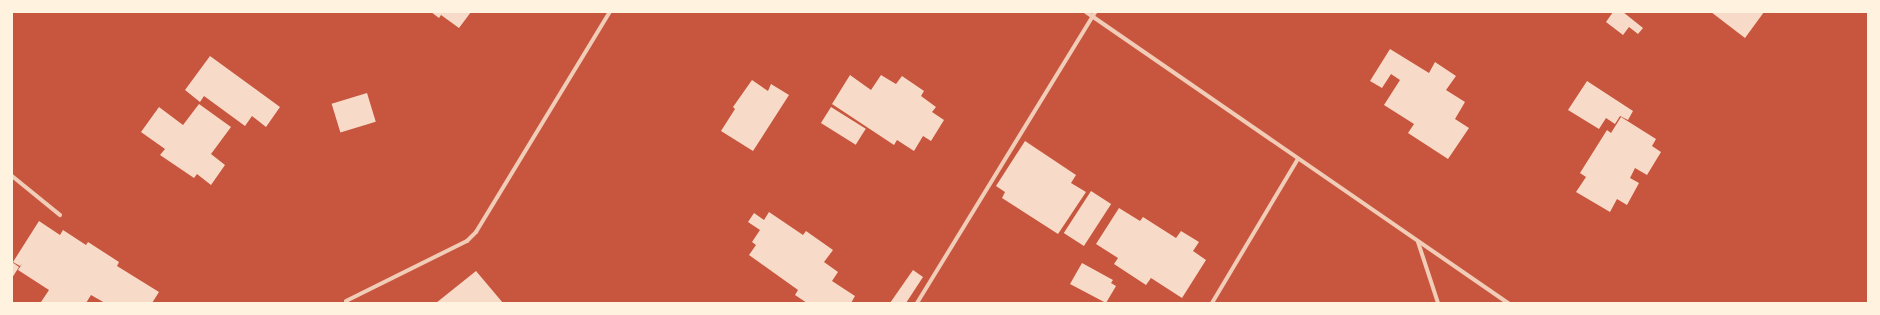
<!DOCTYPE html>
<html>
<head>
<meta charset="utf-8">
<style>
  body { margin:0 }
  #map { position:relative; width:1880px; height:315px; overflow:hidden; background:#c8553d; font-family:"Playfair Display",serif }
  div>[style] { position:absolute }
  .building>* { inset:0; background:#f7dbc8; transform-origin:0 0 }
  .minor>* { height:4px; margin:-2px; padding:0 2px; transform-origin:2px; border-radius:2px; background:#f1ccb7 }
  span { translate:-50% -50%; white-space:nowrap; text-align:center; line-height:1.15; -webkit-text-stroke:3px #fff3e0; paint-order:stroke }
  .frame { position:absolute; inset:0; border:13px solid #fff3e0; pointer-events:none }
</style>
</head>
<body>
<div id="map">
  <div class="building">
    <i style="clip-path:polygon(431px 12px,471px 12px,459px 28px,441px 15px,439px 18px)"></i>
    <i style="clip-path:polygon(1613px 12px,1623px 12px,1643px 28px,1638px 34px,1629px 27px,1623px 35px,1606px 22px)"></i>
    <i style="clip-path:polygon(1711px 12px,1764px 12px,1745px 38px)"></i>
    <i style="clip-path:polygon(1390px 49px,1429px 73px,1435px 62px,1456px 76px,1446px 90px,1465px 102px,1455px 119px,1469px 128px,1448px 159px,1408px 133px,1414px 124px,1384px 105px,1400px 80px,1391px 74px,1382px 88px,1370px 81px)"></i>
    <i style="clip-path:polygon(210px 56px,280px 107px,266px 127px,252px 116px,245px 126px,204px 96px,200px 102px,185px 90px)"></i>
    <i style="clip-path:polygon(850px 75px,871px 90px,881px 75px,896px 84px,902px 76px,924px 91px,921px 96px,936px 107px,932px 112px,944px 120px,931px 141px,923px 136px,914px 151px,897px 140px,894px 145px,832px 104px)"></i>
    <i style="clip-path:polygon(752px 80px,768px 91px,771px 84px,789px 95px,753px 151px,721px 131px,735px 109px,733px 107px)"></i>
    <i style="clip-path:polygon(1587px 81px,1633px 111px,1628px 120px,1620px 116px,1615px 124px,1606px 118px,1599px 129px,1568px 110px)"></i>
    <i style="left:367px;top:93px;width:30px;height:37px;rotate:73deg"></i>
    <i style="clip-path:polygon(199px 104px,231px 127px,211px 154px,225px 165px,211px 185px,197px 174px,194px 178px,160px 155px,165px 149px,141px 132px,159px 107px,183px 125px)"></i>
    <i style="left:831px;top:107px;width:41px;height:19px;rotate:32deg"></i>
    <i style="clip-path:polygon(1621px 117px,1656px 139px,1652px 146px,1661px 152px,1647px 175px,1635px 168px,1630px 178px,1639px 183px,1627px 205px,1617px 199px,1610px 212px,1576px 192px,1586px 177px,1580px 173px,1607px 130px,1611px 133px)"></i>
    <i style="clip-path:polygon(1025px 141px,1076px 175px,1071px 183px,1086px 192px,1058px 234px,1002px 198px,1005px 192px,996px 186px)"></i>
    <i style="left:1091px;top:191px;width:24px;height:50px;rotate:33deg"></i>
    <i style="clip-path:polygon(1119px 208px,1140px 221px,1143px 217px,1176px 238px,1181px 231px,1199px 242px,1193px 251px,1206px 260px,1182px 298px,1151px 278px,1146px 285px,1114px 264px,1118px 258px,1096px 244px)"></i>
    <i style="clip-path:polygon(769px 212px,803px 235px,806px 231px,833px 250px,824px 262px,838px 272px,832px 281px,855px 296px,851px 303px,807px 303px,795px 295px,798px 290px,749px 255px,756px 245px,752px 242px,760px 230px,748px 222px,754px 213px,764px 220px)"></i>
    <i style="clip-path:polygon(39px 221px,60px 235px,63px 230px,86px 245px,88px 242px,119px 262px,117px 266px,159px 292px,152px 303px,105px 303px,91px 295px,86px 303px,41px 302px,49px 290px,18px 270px,22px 264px,20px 266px,13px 262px)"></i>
    <i style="clip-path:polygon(12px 262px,19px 267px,12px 278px)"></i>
    <i style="clip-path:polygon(1082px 263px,1113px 280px,1111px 283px,1116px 286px,1106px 303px,1070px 284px)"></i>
    <i style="clip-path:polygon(913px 270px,923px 277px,906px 303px,890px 303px)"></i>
    <i style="clip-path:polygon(476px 271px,503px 303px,436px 303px)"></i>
  </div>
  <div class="minor">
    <i style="left:1086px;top:12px;width:513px;rotate:34.59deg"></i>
    <i style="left:12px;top:176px;width:62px;rotate:39.1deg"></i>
    <i style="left:1418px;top:242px;width:64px;rotate:71.8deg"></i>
    <i style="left:346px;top:301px;width:135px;rotate:-26.4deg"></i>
    <i style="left:467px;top:241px;width:13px;rotate:-45deg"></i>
    <i style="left:476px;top:232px;width:258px;rotate:-58.7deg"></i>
    <i style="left:917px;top:303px;width:341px;rotate:-58.5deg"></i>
    <i style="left:1212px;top:303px;width:168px;rotate:-59.2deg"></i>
  </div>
  <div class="frame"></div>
</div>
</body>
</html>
